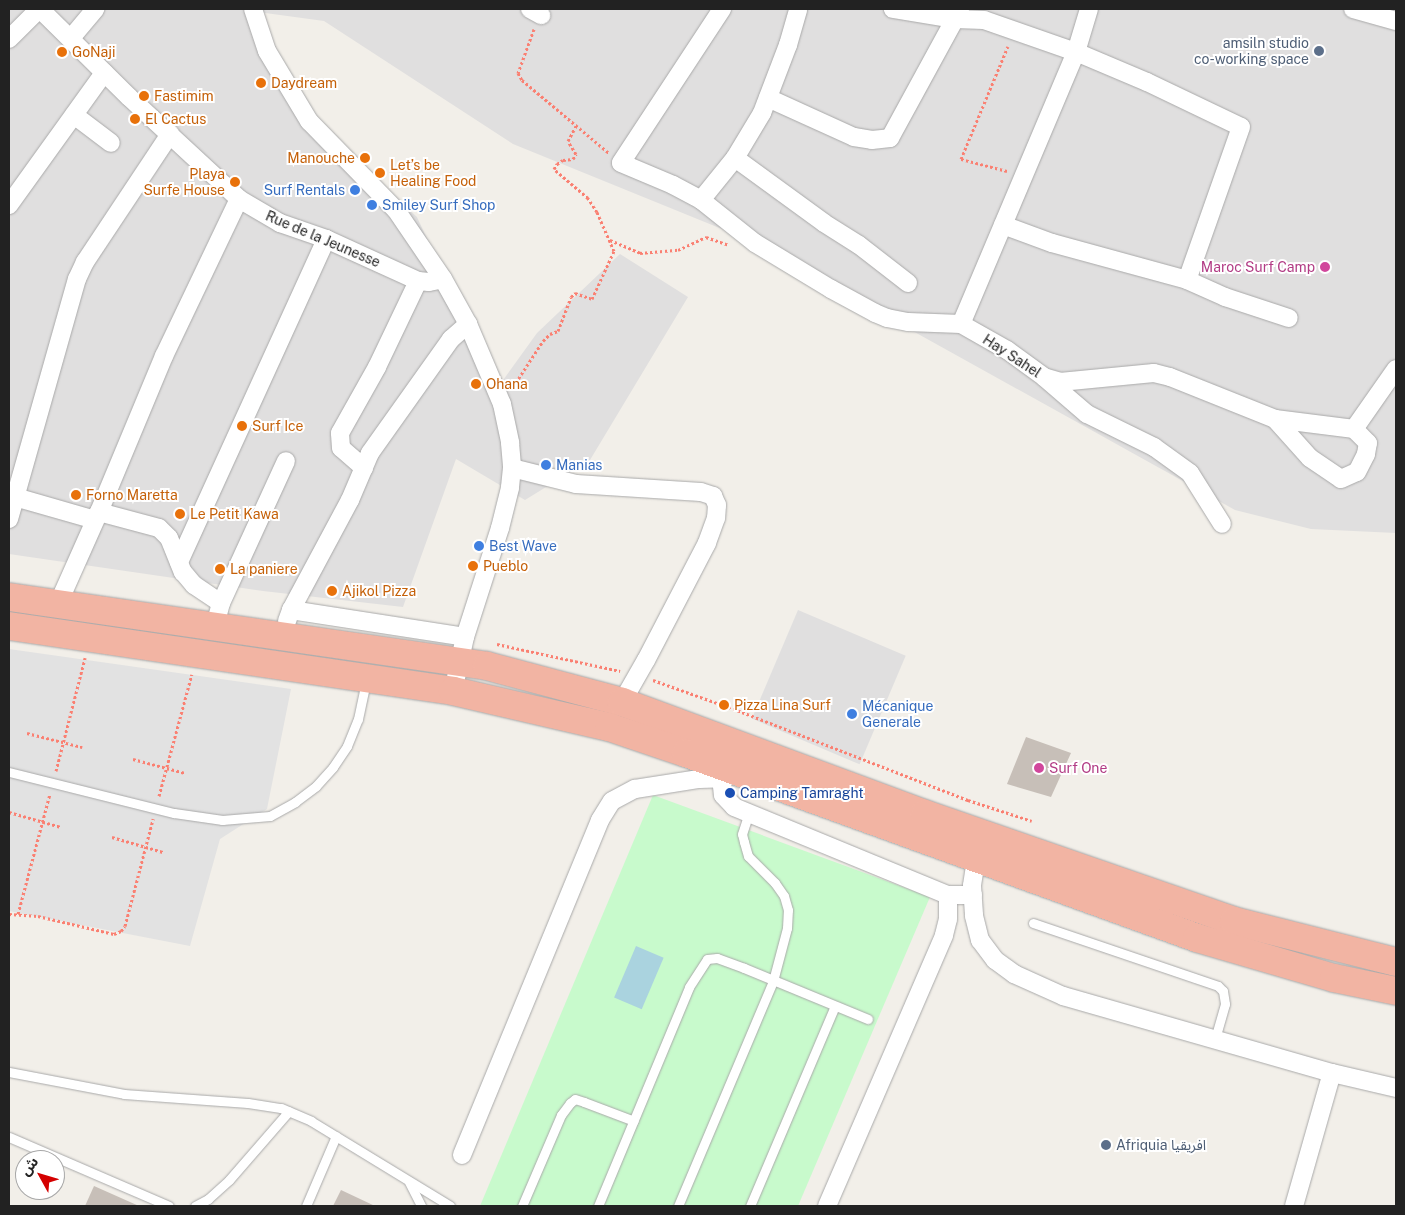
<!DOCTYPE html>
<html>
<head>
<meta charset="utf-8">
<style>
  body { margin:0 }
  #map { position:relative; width:1405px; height:1215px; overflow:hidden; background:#f2efe9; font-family:"Public Sans","Noto Sans Arabic",sans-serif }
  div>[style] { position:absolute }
  .residential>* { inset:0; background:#e0dfdf; transform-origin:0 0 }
  .park>* { inset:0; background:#c8facc }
  .parking>* { inset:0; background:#e2e2e2 }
  .water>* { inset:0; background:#aad3df; transform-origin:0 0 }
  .building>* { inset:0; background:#c7bfb8 }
  .path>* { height:3px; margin-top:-1.5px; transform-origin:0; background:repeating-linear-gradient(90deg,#fa8072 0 2.5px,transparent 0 5px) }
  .roads { filter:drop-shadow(0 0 1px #a9a9a9) drop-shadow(0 0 1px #a9a9a9) }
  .service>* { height:9px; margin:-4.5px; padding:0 4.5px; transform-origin:4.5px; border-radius:4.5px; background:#fff }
  .minor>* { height:18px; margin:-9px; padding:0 9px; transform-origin:9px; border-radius:9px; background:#fff }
  .trunk>* { height:28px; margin:-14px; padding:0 14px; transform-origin:14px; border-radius:14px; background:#f2b4a3 }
  .dots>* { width:14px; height:14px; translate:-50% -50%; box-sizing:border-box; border:2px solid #fff; border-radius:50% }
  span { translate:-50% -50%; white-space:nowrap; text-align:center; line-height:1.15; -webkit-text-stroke:4px #fff; paint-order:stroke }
  .service-label { font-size:14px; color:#4e5e75 }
  .right { translate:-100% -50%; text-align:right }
  .left { translate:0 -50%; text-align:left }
  .food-label { font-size:14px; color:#c56008 }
  .shop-label { font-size:14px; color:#366cbe }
  .street-label { font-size:14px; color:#222 }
  .hotel-label { font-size:14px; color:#b23c85 }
  .transit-label { font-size:14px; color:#164399 }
  .frame { position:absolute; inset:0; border:10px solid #222; pointer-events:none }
  .north { position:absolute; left:15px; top:1150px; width:50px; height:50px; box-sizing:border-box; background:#fff; border:1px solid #a7a7a7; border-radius:50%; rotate:309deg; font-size:14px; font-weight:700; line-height:20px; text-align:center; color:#222 }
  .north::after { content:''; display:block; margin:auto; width:18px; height:22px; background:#d40000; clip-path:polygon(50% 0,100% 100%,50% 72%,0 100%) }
</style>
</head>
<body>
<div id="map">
  <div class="residential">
    <i style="clip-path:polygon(9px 9px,1396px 9px,1396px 533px,1311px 529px,1235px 510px,749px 240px,513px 144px,324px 21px,258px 12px,300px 108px,417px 217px,496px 390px,537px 333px,620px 254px,688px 297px,590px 460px,525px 500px,456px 459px,403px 607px,263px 591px,9px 554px)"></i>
    <i style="left:798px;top:610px;width:117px;height:118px;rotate:23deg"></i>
  </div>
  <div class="park">
    <i style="clip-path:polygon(653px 795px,930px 897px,798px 1206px,480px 1206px)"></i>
  </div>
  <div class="parking">
    <i style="clip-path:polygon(9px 649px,291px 689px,267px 809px,220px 839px,190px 946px,9px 911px)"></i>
  </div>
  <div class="water">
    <i style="left:636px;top:946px;width:30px;height:56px;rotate:23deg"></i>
  </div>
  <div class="building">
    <i style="clip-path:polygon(1026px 737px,1071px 753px,1051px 797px,1007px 784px)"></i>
    <i style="clip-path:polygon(94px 1186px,139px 1206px,85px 1206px)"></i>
    <i style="clip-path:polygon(341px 1190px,375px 1206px,333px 1206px)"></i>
  </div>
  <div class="path">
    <i style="left:534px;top:29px;width:47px;rotate:110deg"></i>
    <i style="left:518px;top:73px;width:8px;rotate:60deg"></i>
    <i style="left:522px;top:80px;width:114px;rotate:40deg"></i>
    <i style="left:1007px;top:171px;width:48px;rotate:-165.4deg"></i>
    <i style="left:961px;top:159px;width:122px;rotate:-67.4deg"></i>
    <i style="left:610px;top:240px;width:33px;rotate:23deg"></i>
    <i style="left:640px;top:253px;width:38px;rotate:-5deg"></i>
    <i style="left:678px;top:250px;width:31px;rotate:-25deg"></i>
    <i style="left:706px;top:237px;width:24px;rotate:19deg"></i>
    <i style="left:513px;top:387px;width:55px;rotate:-56.9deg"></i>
    <i style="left:543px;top:341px;width:10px;rotate:-45deg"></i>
    <i style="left:550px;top:334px;width:9px;rotate:-21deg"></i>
    <i style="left:558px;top:331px;width:36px;rotate:-69deg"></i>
    <i style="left:571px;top:297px;width:6px;rotate:-45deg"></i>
    <i style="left:575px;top:293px;width:18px;rotate:19deg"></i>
    <i style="left:592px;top:299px;width:53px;rotate:-65.4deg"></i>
    <i style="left:614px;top:251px;width:43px;rotate:-113.6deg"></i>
    <i style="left:597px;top:212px;width:17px;rotate:-123deg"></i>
    <i style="left:588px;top:198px;width:45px;rotate:-139.5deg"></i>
    <i style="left:554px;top:169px;width:6px;rotate:-59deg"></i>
    <i style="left:557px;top:164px;width:7px;rotate:-34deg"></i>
    <i style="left:563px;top:160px;width:10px;rotate:-6deg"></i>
    <i style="left:573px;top:159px;width:6px;rotate:-59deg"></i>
    <i style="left:576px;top:154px;width:15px;rotate:-122deg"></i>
    <i style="left:568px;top:141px;width:17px;rotate:-62deg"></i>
    <i style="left:497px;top:644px;width:126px;rotate:12.4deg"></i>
    <i style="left:653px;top:680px;width:95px;rotate:19.8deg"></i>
    <i style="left:742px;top:712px;width:243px;rotate:21.3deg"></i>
    <i style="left:968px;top:800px;width:67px;rotate:18.2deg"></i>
    <i style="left:27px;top:733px;width:57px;rotate:14.3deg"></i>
    <i style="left:133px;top:759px;width:54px;rotate:15.1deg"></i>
    <i style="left:56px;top:771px;width:117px;rotate:-75.6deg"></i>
    <i style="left:159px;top:796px;width:126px;rotate:-74.9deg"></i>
    <i style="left:9px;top:812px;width:54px;rotate:16.1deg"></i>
    <i style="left:112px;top:837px;width:53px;rotate:16.4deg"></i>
    <i style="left:9px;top:914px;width:29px;rotate:4deg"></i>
    <i style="left:38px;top:916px;width:78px;rotate:13.3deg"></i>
    <i style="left:114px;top:934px;width:8px;rotate:-23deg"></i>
    <i style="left:121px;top:931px;width:6px;rotate:-51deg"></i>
    <i style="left:125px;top:926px;width:111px;rotate:-75.3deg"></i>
    <i style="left:18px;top:914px;width:124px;rotate:-75.1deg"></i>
  </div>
  <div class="roads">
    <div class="service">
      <i style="left:9px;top:772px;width:170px;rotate:14deg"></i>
      <i style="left:174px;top:813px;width:49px;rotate:8.3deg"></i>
      <i style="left:222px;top:820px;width:48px;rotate:-4.8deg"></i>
      <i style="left:270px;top:816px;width:29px;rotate:-29deg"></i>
      <i style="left:295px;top:802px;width:26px;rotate:-37deg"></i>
      <i style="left:316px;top:786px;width:25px;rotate:-48deg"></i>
      <i style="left:333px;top:767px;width:25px;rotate:-56deg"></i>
      <i style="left:347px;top:746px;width:29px;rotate:-68deg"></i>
      <i style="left:358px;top:719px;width:40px;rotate:-78deg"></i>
      <i style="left:1033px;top:923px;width:195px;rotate:18.8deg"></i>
      <i style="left:1218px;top:986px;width:7px;rotate:45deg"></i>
      <i style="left:1223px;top:991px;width:13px;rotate:81deg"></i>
      <i style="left:1225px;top:1004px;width:36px;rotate:106deg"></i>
      <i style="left:9px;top:1072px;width:117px;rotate:10.8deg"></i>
      <i style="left:124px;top:1094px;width:124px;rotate:4.2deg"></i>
      <i style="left:248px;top:1103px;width:33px;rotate:9deg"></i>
      <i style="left:281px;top:1108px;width:33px;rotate:23deg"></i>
      <i style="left:311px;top:1121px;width:163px;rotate:31.4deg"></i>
      <i style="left:9px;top:1137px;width:174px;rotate:23.3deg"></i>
      <i style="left:409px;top:1182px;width:27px;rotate:63deg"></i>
      <i style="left:195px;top:1206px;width:15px;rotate:-28deg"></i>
      <i style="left:208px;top:1199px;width:28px;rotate:-42deg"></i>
      <i style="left:229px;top:1180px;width:91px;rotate:-49deg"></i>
      <i style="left:306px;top:1206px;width:76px;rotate:-66.8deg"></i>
      <i style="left:522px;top:1206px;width:99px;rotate:-66.8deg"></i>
      <i style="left:561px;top:1115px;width:15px;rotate:-53deg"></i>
      <i style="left:570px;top:1103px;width:6px;rotate:-39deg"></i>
      <i style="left:575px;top:1099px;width:9px;rotate:18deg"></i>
      <i style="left:584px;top:1102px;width:53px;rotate:20.8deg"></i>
      <i style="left:598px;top:1206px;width:237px;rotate:-67.4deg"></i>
      <i style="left:689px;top:987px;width:33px;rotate:-57deg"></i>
      <i style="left:707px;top:959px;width:10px;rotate:-6deg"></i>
      <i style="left:717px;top:958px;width:29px;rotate:20deg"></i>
      <i style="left:744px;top:968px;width:134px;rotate:22.4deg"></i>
      <i style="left:678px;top:1206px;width:244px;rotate:-67.1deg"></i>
      <i style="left:773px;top:981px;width:55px;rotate:-75.2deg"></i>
      <i style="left:787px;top:928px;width:18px;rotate:-87deg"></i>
      <i style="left:788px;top:910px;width:15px;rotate:-106deg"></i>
      <i style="left:784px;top:896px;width:16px;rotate:-125deg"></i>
      <i style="left:775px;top:883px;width:38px;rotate:-135deg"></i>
      <i style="left:748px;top:856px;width:15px;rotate:-106deg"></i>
      <i style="left:744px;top:842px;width:8px;rotate:-104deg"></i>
      <i style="left:742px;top:834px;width:22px;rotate:-72deg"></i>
      <i style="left:750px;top:1206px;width:217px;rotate:-67deg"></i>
    </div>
    <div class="minor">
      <i style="left:40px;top:9px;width:125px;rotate:44.7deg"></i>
      <i style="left:129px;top:97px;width:150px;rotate:42.8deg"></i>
      <i style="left:239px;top:199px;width:48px;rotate:30.3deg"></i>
      <i style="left:280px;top:223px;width:49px;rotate:19.2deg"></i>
      <i style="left:326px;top:239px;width:101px;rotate:24.5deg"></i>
      <i style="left:418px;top:281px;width:11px;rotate:5deg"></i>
      <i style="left:429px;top:282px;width:14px;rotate:-12deg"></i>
      <i style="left:253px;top:9px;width:44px;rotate:71.6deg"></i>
      <i style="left:267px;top:51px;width:82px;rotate:59deg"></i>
      <i style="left:309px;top:121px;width:124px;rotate:45.7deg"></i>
      <i style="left:396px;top:210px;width:83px;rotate:55.7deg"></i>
      <i style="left:443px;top:279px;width:51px;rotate:60.9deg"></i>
      <i style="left:468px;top:324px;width:87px;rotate:67deg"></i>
      <i style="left:502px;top:404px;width:40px;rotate:78deg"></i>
      <i style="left:510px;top:443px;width:25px;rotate:85deg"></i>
      <i style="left:512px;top:468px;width:20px;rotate:96deg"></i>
      <i style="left:510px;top:488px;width:41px;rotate:104deg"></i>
      <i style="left:500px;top:528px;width:114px;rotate:107.8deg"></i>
      <i style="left:465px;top:637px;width:55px;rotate:102.5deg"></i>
      <i style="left:530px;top:9px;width:13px;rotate:29deg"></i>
      <i style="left:722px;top:9px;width:184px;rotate:123.3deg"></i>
      <i style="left:621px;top:163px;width:56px;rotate:22.9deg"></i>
      <i style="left:673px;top:185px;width:32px;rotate:28deg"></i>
      <i style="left:701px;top:200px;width:54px;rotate:-51deg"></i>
      <i style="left:735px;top:158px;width:52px;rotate:-59deg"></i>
      <i style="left:762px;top:113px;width:73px;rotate:-69.1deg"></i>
      <i style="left:788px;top:45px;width:37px;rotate:-74deg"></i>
      <i style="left:960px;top:9px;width:11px;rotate:117deg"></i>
      <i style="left:955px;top:19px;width:29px;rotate:2deg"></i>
      <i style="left:984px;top:20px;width:97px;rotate:19.2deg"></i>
      <i style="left:1076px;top:52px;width:77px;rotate:22.9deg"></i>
      <i style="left:1147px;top:82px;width:104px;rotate:25.6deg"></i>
      <i style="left:1241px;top:127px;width:162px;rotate:109.4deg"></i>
      <i style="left:1089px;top:9px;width:45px;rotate:106.8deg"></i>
      <i style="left:1076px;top:52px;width:295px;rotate:112.9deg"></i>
      <i style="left:961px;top:324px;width:53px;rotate:29.5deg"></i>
      <i style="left:1007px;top:350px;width:46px;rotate:36.1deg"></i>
      <i style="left:1044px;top:377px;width:17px;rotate:17deg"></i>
      <i style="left:1060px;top:382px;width:94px;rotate:-5.5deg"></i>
      <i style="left:1154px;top:373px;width:16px;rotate:14deg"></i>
      <i style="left:1170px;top:377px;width:113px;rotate:21.8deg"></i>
      <i style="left:1275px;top:419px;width:80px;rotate:7.2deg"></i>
      <i style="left:1354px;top:429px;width:73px;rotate:-55deg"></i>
      <i style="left:1353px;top:9px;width:45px;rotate:15.6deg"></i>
      <i style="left:71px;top:38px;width:38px;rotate:-50deg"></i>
      <i style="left:9px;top:39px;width:42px;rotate:-45deg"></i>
      <i style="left:768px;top:98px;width:94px;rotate:24.4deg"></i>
      <i style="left:854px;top:137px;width:18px;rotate:9deg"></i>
      <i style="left:872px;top:140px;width:18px;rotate:-6deg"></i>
      <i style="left:890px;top:138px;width:136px;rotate:-61.4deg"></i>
      <i style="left:955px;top:19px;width:63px;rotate:-170.8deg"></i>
      <i style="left:74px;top:115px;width:46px;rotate:37.1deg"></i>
      <i style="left:735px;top:158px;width:110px;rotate:36.1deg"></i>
      <i style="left:824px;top:223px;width:41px;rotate:32.2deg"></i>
      <i style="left:859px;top:245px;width:62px;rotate:37.8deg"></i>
      <i style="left:701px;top:200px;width:69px;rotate:38.5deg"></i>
      <i style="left:755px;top:243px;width:89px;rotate:31.2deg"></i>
      <i style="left:831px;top:289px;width:50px;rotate:28.6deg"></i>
      <i style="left:875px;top:313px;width:13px;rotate:23deg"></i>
      <i style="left:887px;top:318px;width:21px;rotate:11deg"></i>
      <i style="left:908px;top:322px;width:53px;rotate:2.2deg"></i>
      <i style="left:9px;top:205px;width:163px;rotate:-54.3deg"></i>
      <i style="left:1003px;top:225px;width:52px;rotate:20.2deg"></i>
      <i style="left:1052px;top:243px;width:140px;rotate:15.3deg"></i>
      <i style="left:1187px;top:280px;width:42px;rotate:24.1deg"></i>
      <i style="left:1225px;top:297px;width:67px;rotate:18.2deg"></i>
      <i style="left:1045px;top:378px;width:55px;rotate:40.6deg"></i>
      <i style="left:1087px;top:414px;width:75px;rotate:26.2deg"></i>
      <i style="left:1154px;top:447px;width:44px;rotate:35.8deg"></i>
      <i style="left:1190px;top:473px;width:60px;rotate:57.9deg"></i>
      <i style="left:1275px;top:419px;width:52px;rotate:48.1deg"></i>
      <i style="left:1310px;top:458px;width:37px;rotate:34deg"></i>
      <i style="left:1341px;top:479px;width:17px;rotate:-24deg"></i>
      <i style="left:1357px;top:472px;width:20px;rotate:-63deg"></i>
      <i style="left:1366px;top:454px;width:11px;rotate:-80deg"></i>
      <i style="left:1368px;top:443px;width:20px;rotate:-135deg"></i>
      <i style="left:364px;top:468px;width:30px;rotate:-139deg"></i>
      <i style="left:341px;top:448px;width:15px;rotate:-94deg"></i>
      <i style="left:340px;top:433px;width:76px;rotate:-60.7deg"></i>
      <i style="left:377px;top:367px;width:95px;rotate:-64.5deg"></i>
      <i style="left:512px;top:468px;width:66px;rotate:14deg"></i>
      <i style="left:576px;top:484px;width:125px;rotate:3.7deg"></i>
      <i style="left:701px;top:492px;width:13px;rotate:18deg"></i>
      <i style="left:713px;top:496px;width:10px;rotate:66deg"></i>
      <i style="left:717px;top:505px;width:13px;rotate:94deg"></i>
      <i style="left:716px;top:518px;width:27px;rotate:110deg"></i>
      <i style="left:707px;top:543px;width:132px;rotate:117.5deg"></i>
      <i style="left:646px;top:660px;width:48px;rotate:119.7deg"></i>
      <i style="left:15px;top:497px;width:83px;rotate:16deg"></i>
      <i style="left:99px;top:512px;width:62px;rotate:14.9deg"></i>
      <i style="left:159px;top:528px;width:14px;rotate:45deg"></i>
      <i style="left:169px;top:538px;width:37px;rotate:68deg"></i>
      <i style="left:183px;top:572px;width:17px;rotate:50deg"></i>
      <i style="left:194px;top:585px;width:32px;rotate:34deg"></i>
      <i style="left:221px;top:603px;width:24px;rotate:105deg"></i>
      <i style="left:9px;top:519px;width:249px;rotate:-74.2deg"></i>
      <i style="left:77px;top:279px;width:19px;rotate:-65deg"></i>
      <i style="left:85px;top:262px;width:154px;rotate:-56.4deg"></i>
      <i style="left:179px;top:562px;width:355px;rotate:-65.5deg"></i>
      <i style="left:221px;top:603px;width:156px;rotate:-65.4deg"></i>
      <i style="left:58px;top:604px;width:101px;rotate:-66deg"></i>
      <i style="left:99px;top:512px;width:169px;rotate:-67.4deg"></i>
      <i style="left:164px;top:356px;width:174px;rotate:-64.5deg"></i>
      <i style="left:291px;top:610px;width:125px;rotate:-61.8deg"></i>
      <i style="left:350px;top:500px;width:51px;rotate:-66.9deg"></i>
      <i style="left:370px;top:453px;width:140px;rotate:-54.6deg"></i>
      <i style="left:451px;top:339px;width:23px;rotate:-41deg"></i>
      <i style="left:287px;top:621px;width:12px;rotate:-70deg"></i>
      <i style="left:291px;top:610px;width:176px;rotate:8.8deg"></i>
      <i style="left:726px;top:769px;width:17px;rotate:103deg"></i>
      <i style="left:722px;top:786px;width:9px;rotate:84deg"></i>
      <i style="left:723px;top:795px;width:16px;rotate:47deg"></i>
      <i style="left:734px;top:807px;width:231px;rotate:22.4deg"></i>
      <i style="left:948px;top:895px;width:25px"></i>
      <i style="left:976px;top:860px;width:26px;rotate:99deg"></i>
      <i style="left:972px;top:886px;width:30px;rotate:86deg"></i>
      <i style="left:974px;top:916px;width:25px;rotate:76deg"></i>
      <i style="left:980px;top:940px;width:25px;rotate:53deg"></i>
      <i style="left:995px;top:960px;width:24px;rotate:36deg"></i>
      <i style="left:1014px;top:974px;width:54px;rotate:24.2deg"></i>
      <i style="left:1063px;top:996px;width:280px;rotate:16deg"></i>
      <i style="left:1332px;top:1073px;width:66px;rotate:13.2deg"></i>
      <i style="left:462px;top:1155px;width:362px;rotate:-67.6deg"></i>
      <i style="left:600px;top:820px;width:22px;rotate:-58deg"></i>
      <i style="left:612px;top:801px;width:26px;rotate:-28deg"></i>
      <i style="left:635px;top:789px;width:65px;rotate:-8.9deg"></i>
      <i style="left:699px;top:779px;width:24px;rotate:-2deg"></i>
      <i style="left:827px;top:1206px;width:295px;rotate:-66.6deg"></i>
      <i style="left:944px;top:935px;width:16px;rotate:-76deg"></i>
      <i style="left:948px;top:919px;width:24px;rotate:-90deg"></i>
      <i style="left:1294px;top:1206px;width:138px;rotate:-74.1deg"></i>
    </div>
    <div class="trunk">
      <i style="left:9px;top:597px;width:483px;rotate:8.2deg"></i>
      <i style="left:487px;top:666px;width:140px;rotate:14.9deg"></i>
      <i style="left:622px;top:702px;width:323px;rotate:20.3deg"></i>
      <i style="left:925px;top:814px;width:327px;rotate:19.1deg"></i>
      <i style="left:1234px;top:921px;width:167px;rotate:14.2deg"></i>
      <i style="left:9px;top:626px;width:449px;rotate:8.3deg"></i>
      <i style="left:453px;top:691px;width:160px;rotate:13deg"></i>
      <i style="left:609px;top:727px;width:81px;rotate:18.7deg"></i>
      <i style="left:686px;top:753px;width:543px;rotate:19.9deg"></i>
      <i style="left:1197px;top:938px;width:143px;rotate:16.3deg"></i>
      <i style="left:1334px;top:978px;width:63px;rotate:11.8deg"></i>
    </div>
  </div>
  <div class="dots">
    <i style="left:1319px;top:51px;background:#5c6f8a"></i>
    <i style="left:62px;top:52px;background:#e8710a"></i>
    <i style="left:261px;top:83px;background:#e8710a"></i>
    <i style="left:144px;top:96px;background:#e8710a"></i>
    <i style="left:135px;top:119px;background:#e8710a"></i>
    <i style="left:365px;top:158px;background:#e8710a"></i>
    <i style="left:380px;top:173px;background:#e8710a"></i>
    <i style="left:235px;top:182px;background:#e8710a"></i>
    <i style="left:355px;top:190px;background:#3f7fe0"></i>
    <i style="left:372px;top:205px;background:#3f7fe0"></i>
    <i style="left:1325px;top:267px;background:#d1479c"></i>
    <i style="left:476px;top:384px;background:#e8710a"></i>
    <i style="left:242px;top:426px;background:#e8710a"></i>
    <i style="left:546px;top:465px;background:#3f7fe0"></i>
    <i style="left:76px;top:495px;background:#e8710a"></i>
    <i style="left:180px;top:514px;background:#e8710a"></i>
    <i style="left:479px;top:546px;background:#3f7fe0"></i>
    <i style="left:473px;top:566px;background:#e8710a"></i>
    <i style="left:220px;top:569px;background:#e8710a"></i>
    <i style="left:332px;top:591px;background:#e8710a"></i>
    <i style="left:724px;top:705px;background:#e8710a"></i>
    <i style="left:852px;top:714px;background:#3f7fe0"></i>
    <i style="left:1039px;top:768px;background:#d1479c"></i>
    <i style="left:730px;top:793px;background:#1a4fb4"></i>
    <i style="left:1106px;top:1145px;background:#5c6f8a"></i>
  </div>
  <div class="service-label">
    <span class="right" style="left:1309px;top:51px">amsiln studio<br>co-working space</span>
    <span class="left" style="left:1116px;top:1145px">Afriquia افريقيا</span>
  </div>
  <div class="food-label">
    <span class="left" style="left:72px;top:52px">GoNaji</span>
    <span class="left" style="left:271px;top:83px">Daydream</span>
    <span class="left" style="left:154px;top:96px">Fastimim</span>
    <span class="left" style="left:145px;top:119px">El Cactus</span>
    <span class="right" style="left:355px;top:158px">Manouche</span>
    <span class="left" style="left:390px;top:173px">Let’s be<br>Healing Food</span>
    <span class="right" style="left:225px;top:182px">Playa<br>Surfe House</span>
    <span class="left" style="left:486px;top:384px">Ohana</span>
    <span class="left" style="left:252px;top:426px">Surf Ice</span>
    <span class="left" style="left:86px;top:495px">Forno Maretta</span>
    <span class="left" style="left:190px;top:514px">Le Petit Kawa</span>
    <span class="left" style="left:483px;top:566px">Pueblo</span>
    <span class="left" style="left:230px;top:569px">La paniere</span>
    <span class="left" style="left:342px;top:591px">Ajikol Pizza</span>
    <span class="left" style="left:734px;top:705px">Pizza Lina Surf</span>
  </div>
  <div class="shop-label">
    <span class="right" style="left:345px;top:190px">Surf Rentals</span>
    <span class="left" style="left:382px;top:205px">Smiley Surf Shop</span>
    <span class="left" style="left:556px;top:465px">Manias</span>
    <span class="left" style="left:489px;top:546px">Best Wave</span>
    <span class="left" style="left:862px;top:714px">Mécanique<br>Generale</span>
  </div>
  <div class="street-label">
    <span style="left:323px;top:239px;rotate:23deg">Rue de la Jeunesse</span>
    <span style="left:1012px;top:356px;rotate:33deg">Hay Sahel</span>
  </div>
  <div class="hotel-label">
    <span class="right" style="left:1315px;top:267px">Maroc Surf Camp</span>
    <span class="left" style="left:1049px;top:768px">Surf One</span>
  </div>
  <div class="transit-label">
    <span class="left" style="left:740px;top:793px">Camping Tamraght</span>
  </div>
  <div class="frame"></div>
  <div class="north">ش</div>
</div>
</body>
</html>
